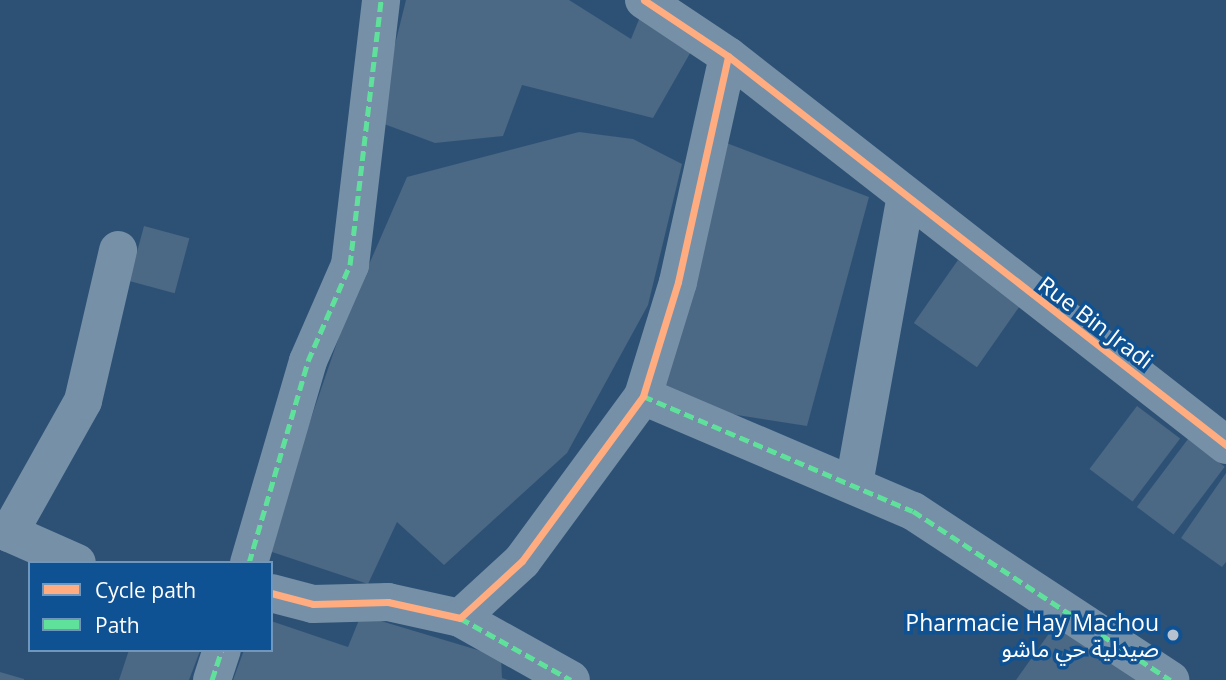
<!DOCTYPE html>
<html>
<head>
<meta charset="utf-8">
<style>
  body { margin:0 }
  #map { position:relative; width:1226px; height:680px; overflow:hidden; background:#2d5175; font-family:"Open Sans","Noto Sans Arabic",sans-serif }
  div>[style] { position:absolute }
  .building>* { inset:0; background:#4b6884; transform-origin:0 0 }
  .minor>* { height:38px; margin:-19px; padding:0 19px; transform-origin:19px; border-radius:19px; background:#7690a8 }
  .quiet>* { height:5px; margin-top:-2.5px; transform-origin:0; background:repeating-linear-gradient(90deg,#60e19b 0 10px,transparent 0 15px) }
  .cycleway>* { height:7px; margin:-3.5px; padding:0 3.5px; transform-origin:3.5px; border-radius:3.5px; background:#ffac80 }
  .dots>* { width:19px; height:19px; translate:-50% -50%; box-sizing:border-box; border:4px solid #0f5293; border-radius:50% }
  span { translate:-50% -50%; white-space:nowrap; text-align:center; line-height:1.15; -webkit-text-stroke:7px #0f5293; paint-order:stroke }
  .street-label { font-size:23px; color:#fff }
  .poi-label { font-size:23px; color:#fff }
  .right { translate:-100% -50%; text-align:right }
  .legend { position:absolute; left:28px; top:561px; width:245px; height:91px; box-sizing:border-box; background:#0f5293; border:2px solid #6f97be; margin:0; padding:9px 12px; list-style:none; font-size:21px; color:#fff }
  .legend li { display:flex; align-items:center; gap:14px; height:35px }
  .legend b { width:35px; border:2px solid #6f97be }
</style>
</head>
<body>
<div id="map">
  <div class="building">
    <i style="clip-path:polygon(406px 0,569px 0,631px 39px,640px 17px,693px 48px,653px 118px,522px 85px,503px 136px,435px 143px,376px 121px)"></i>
    <i style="clip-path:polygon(579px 132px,633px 139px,682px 164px,648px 305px,567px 453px,444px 565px,397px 522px,368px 584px,266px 550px,344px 322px,407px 177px)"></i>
    <i style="clip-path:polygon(716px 139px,869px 197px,807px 426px,660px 403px)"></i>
    <i style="left:144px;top:226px;width:47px;height:57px;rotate:15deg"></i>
    <i style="left:958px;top:260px;width:77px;height:77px;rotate:35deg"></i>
    <i style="left:1137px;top:406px;width:54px;height:79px;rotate:37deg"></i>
    <i style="left:1188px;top:439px;width:46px;height:85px;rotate:37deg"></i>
    <i style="clip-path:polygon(1226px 473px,1226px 562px,1222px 567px,1181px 538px)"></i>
    <i style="clip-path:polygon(361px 615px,501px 657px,502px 678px,508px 680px,233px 680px,244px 650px,271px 650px,271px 621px,348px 647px)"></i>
    <i style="clip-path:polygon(1060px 618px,1144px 680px,1016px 680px)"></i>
    <i style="clip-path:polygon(129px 650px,198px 650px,200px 651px,189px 680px,119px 680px)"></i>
    <i style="clip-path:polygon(0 672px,24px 679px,24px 680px,0 680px)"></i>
  </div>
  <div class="minor">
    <i style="left:644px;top:0;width:101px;rotate:33.7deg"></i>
    <i style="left:728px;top:56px;width:632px;rotate:37.99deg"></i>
    <i style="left:643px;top:396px;width:293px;rotate:23.1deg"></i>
    <i style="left:913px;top:511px;width:308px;rotate:33.3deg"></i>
    <i style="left:854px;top:484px;width:289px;rotate:-79.8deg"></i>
    <i style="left:0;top:529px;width:84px;rotate:23.8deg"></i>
    <i style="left:9px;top:533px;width:151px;rotate:-60.7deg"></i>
    <i style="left:83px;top:401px;width:155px;rotate:-76.9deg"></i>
    <i style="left:249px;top:563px;width:210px;rotate:-73.7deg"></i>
    <i style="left:308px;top:361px;width:105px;rotate:-66.4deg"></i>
    <i style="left:350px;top:265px;width:267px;rotate:-83.3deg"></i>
    <i style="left:271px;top:593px;width:43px;rotate:14.7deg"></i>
    <i style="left:313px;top:604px;width:75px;rotate:-1.5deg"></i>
    <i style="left:388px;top:602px;width:74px;rotate:12.5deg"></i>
    <i style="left:460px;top:618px;width:84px;rotate:-42.6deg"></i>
    <i style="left:522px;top:561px;width:205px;rotate:-53.7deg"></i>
    <i style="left:643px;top:396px;width:119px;rotate:-72.9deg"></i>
    <i style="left:678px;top:282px;width:231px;rotate:-77.5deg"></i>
    <i style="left:460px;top:618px;width:127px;rotate:29.2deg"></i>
    <i style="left:212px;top:680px;width:32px;rotate:-72deg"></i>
  </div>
  <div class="quiet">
    <i style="left:643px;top:396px;width:293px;rotate:23.1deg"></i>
    <i style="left:913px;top:511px;width:308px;rotate:33.3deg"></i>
    <i style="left:249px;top:563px;width:210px;rotate:-73.7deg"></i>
    <i style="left:308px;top:361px;width:105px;rotate:-66.4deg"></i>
    <i style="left:350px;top:265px;width:267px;rotate:-83.3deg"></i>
    <i style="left:460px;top:618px;width:127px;rotate:29.2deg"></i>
    <i style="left:212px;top:680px;width:32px;rotate:-72deg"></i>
  </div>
  <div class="cycleway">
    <i style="left:644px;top:0;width:101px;rotate:33.7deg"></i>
    <i style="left:728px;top:56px;width:632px;rotate:37.99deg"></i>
    <i style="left:271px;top:593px;width:43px;rotate:14.7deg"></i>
    <i style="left:313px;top:604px;width:75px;rotate:-1.5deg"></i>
    <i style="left:388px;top:602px;width:74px;rotate:12.5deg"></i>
    <i style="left:460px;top:618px;width:84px;rotate:-42.6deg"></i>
    <i style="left:522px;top:561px;width:205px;rotate:-53.7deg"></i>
    <i style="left:643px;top:396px;width:119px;rotate:-72.9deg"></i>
    <i style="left:678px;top:282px;width:231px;rotate:-77.5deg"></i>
  </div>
  <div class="dots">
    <i style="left:1173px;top:635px;background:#b6c2cf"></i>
  </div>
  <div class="street-label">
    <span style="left:1096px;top:322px;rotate:37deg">Rue Bin Jradi</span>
  </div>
  <div class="poi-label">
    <span class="right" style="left:1159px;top:635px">Pharmacie Hay Machou<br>صيدلية حي ماشو</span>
  </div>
  <ul class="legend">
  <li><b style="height:9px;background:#ffac80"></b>Cycle path</li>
  <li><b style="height:9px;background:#60e19b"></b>Path</li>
  </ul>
</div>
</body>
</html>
